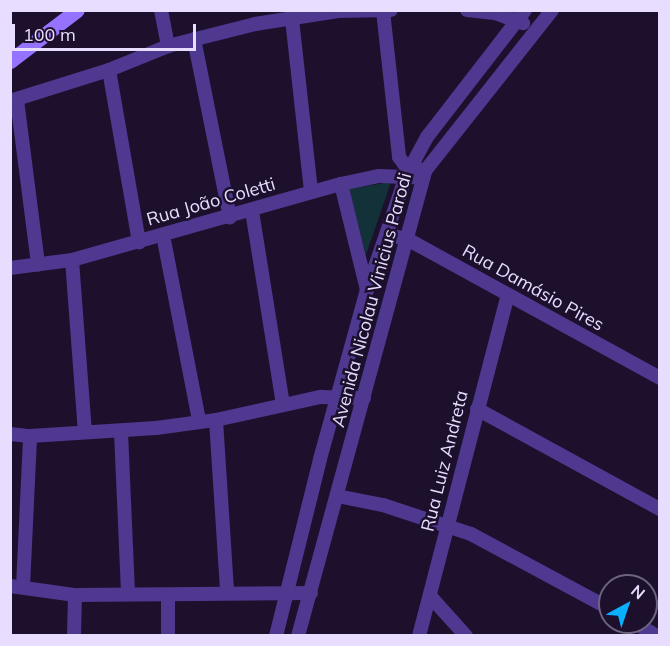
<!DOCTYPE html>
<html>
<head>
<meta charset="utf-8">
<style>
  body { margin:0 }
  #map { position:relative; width:670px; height:646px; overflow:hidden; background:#1c102d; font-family:Mulish,sans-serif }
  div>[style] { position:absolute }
  .green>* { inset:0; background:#133138 }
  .street>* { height:14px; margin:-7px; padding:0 7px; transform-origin:7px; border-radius:7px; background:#4f388f }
  .secondary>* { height:15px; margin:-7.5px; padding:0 7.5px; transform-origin:7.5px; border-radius:7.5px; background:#9673ff }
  span { translate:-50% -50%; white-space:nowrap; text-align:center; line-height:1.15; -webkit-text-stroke:5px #1c102d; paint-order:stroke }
  .street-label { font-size:18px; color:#e8dcff }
  .frame { position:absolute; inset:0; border:12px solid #e8dcff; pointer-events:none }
  .north { position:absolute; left:598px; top:574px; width:60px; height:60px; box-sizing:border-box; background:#1c102d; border:2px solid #6e6281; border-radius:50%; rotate:40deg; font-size:16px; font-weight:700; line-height:24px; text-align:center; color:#e8dcff }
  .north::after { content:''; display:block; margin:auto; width:21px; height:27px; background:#08b0ff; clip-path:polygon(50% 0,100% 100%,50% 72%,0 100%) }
  .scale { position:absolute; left:12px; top:24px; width:184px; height:27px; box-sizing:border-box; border:3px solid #e8dcff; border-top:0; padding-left:8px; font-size:18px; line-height:21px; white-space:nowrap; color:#e8dcff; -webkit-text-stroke:4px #1c102d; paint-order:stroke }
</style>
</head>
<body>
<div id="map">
  <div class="green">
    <i style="clip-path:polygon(391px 182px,366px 255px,349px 189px)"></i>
  </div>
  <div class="street">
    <i style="left:161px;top:10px;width:37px;rotate:79deg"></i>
    <i style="left:467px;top:10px;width:28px;rotate:6deg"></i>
    <i style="left:495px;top:13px;width:30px;rotate:20deg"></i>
    <i style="left:383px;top:11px;width:147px;rotate:83.7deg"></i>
    <i style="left:399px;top:157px;width:9px;rotate:54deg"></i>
    <i style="left:404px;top:164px;width:16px;rotate:18deg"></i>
    <i style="left:292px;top:19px;width:174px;rotate:83.7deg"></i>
    <i style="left:194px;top:39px;width:182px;rotate:78.6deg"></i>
    <i style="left:109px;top:70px;width:175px;rotate:80.1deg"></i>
    <i style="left:17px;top:100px;width:166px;rotate:82.7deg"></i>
    <i style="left:10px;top:101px;width:104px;rotate:-17.4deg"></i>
    <i style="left:109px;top:70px;width:64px;rotate:-22.1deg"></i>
    <i style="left:168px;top:46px;width:90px;rotate:-14.2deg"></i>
    <i style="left:255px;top:24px;width:84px;rotate:-8.9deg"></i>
    <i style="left:338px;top:11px;width:53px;rotate:-1.1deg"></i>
    <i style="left:341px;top:184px;width:109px;rotate:76.2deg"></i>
    <i style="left:252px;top:211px;width:196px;rotate:80.9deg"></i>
    <i style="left:163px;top:235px;width:189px;rotate:79deg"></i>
    <i style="left:398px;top:237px;width:9px;rotate:13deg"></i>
    <i style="left:407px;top:239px;width:289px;rotate:28.8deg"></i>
    <i style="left:72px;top:260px;width:171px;rotate:85.7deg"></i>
    <i style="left:10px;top:268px;width:63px;rotate:-7.4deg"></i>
    <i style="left:72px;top:260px;width:280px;rotate:-15.8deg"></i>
    <i style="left:341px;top:184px;width:39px;rotate:-12deg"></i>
    <i style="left:379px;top:176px;width:35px;rotate:2deg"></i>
    <i style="left:477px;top:409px;width:209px;rotate:28.7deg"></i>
    <i style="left:216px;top:420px;width:172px;rotate:86.3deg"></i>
    <i style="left:121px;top:432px;width:161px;rotate:87.5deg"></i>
    <i style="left:10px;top:434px;width:20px;rotate:6deg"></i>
    <i style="left:30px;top:436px;width:126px;rotate:-3.6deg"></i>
    <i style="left:156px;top:428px;width:61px;rotate:-7.6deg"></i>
    <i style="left:216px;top:420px;width:107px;rotate:-12.5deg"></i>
    <i style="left:320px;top:397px;width:44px;rotate:1.3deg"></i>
    <i style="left:337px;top:496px;width:47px;rotate:11.1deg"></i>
    <i style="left:383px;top:505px;width:93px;rotate:18.2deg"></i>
    <i style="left:471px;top:534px;width:158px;rotate:28.3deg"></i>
    <i style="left:10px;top:586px;width:66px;rotate:7.9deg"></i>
    <i style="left:75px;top:595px;width:236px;rotate:-0.5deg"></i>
    <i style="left:23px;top:587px;width:151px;rotate:-87.3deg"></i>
    <i style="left:430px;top:596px;width:54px;rotate:48deg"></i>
    <i style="left:633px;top:622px;width:28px;rotate:30deg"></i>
    <i style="left:74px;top:636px;width:41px;rotate:-88.6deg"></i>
    <i style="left:168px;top:636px;width:40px;rotate:-90deg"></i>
    <i style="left:276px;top:636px;width:182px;rotate:-76deg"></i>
    <i style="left:320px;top:459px;width:175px;rotate:-74.5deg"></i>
    <i style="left:367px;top:290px;width:120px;rotate:-71.1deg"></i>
    <i style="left:406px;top:176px;width:44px;rotate:-61.7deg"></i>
    <i style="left:427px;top:137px;width:160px;rotate:-52.3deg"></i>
    <i style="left:298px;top:636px;width:482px;rotate:-74.7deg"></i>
    <i style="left:425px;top:171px;width:205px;rotate:-51.7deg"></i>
    <i style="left:419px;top:636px;width:352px;rotate:-75.4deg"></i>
  </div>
  <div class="secondary">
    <i style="left:10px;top:61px;width:84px;rotate:-37.3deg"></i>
  </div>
  <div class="street-label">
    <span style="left:211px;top:202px;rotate:-16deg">Rua João Coletti</span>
    <span style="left:533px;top:288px;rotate:29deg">Rua Damásio Pires</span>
    <span style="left:372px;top:300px;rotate:-75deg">Avenida Nicolau Vinicius Parodi</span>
    <span style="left:445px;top:461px;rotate:-76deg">Rua Luiz Andreta</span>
  </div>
  <div class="frame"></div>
  <div class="north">N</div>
  <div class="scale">100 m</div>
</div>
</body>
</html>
